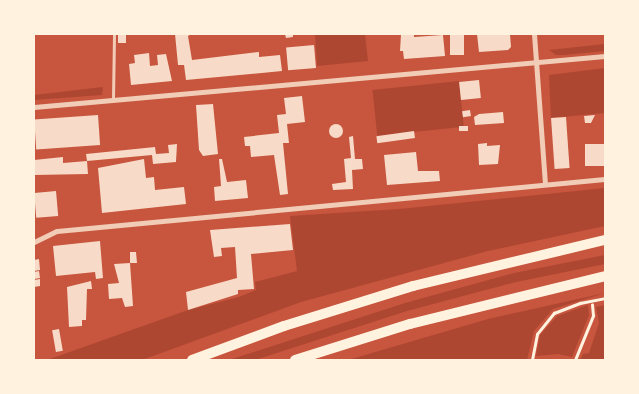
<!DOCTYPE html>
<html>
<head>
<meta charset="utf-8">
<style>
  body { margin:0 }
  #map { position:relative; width:639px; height:394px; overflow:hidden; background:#c8553d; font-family:"Space Grotesk",sans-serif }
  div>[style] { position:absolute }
  .green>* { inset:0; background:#ae4732; transform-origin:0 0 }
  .building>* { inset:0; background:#f7dbc8; transform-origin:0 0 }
  .round { border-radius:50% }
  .path>* { height:2.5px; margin:-1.25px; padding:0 1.25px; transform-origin:1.25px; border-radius:1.25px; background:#fff3e0 }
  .service>* { height:3px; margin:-1.5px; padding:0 1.5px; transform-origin:1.5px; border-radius:1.5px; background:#f1ccb7 }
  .minor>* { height:5px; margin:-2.5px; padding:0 2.5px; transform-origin:2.5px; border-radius:2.5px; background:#f1ccb7 }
  .primary>* { height:10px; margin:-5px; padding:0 5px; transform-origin:5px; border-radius:5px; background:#fff3e0 }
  span { translate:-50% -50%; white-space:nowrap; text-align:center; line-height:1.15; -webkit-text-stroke:5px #fff3e0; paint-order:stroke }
  .frame { position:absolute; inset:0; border:35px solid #fff3e0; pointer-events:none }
</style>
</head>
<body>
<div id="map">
  <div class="green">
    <i style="clip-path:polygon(315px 34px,365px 34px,368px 61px,317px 66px)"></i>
    <i style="clip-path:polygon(605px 44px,605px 51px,564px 55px,556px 55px,549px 50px)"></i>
    <i style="clip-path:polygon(605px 68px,605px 113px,551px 118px,549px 75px)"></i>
    <i style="left:459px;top:81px;width:46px;height:87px;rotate:84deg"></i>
    <i style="clip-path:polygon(103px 87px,102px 95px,34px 100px,34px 95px)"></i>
    <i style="clip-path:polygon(605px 188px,605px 226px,488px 251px,301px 302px,142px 360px,50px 359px,188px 310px,239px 297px,256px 290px,255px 282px,297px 271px,290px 216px,399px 209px)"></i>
    <i style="clip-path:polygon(605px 255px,605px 264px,516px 282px,407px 311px,255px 360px,229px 360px,405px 303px,514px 273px)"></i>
    <i style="clip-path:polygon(605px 293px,553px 309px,534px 331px,527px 360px,348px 360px,488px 319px)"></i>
    <i style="clip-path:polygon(588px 305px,589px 315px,572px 357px,558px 354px,536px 356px,540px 335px,557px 316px)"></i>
    <i style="clip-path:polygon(605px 305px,605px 360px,580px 360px,583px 354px,589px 353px,599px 323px,596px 307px)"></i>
  </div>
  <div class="building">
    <i style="left:118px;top:34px;width:8px;height:9px"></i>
    <i style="clip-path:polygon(175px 34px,191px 34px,188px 36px,192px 60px,259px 52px,259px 57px,280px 55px,282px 71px,186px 80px,184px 65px,178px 65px)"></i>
    <i style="clip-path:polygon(285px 34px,293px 34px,293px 37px,286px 38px)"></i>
    <i style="clip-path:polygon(401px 34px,414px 34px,414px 37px,443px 35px,445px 56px,404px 59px,403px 51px,400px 51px)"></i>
    <i style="left:450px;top:34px;width:14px;height:21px"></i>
    <i style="clip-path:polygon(477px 34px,510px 34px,511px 47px,508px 50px,479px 52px)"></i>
    <i style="left:314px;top:45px;width:23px;height:28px;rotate:85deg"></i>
    <i style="clip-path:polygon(149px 53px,150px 66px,158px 65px,157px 55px,166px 54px,172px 81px,131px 85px,129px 64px,135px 63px,134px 55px)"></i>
    <i style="left:479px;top:80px;width:18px;height:20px;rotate:84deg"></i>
    <i style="clip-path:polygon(302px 96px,305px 122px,287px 124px,289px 143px,283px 143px,288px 194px,280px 195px,274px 155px,251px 157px,250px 146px,245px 146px,244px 137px,279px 133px,277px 115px,286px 114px,284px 98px)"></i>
    <i style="clip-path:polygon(213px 104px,218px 154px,203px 156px,199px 150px,196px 105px)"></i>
    <i style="left:470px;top:110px;width:6px;height:8px;rotate:81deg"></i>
    <i style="clip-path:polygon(503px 112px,504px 123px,475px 125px,474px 117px,479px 114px)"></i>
    <i style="left:98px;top:115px;width:30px;height:64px;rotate:86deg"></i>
    <i style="clip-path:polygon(595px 115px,591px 123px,585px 123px,584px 116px)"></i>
    <i style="left:566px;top:117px;width:51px;height:15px;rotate:86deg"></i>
    <i class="round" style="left:329px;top:124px;width:14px;height:14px"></i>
    <i style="left:468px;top:126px;width:5px;height:9px;rotate:90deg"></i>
    <i style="left:414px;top:131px;width:7px;height:38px;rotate:82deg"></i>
    <i style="clip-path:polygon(353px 136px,355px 159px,362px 159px,363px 169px,352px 170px,353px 189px,333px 190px,332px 184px,346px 182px,344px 159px,351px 158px,349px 137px)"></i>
    <i style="clip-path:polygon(487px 143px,487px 146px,500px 145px,498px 164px,479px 165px,478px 144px)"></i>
    <i style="clip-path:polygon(177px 144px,176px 162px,153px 164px,152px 155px,87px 161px,86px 154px,155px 147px,156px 154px,169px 153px,168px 145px)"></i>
    <i style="left:605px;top:144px;width:22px;height:20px;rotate:90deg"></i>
    <i style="clip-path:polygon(416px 152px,418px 171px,439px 171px,440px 181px,387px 185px,384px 155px)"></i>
    <i style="clip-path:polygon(63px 157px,63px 163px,87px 161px,88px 174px,34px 175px,34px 160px)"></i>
    <i style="clip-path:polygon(144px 159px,146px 178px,154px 177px,155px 190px,184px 187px,186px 204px,102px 213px,98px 168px)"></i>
    <i style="clip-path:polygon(219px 159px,222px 159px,227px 182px,246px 180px,248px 198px,215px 201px,214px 187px,221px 186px)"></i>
    <i style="left:56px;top:191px;width:25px;height:22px;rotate:85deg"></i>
    <i style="clip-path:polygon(290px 224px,293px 250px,251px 254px,254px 289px,238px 290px,238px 294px,188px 310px,186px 292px,237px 278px,235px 247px,221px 248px,222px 256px,214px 257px,210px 230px)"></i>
    <i style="clip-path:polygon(100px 241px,103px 278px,96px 279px,95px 272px,56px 276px,53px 246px)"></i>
    <i style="clip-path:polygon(130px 252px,136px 252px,137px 263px,130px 263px)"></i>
    <i style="clip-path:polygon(39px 259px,40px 270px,34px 271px,34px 260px)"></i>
    <i style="clip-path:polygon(130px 263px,133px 306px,125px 307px,122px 298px,109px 299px,108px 284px,119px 283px,114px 264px)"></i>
    <i style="clip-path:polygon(39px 271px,40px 278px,34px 279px,34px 272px)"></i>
    <i style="clip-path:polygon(40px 279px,40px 286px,34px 287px,34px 280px)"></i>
    <i style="clip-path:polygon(91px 281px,92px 289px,87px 289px,86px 320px,82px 320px,82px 326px,69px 327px,67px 287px)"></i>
    <i style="left:59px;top:329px;width:22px;height:7px;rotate:80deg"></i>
  </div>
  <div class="path">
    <i style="left:532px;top:360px;width:26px;rotate:-79deg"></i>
    <i style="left:537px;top:334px;width:27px;rotate:-51deg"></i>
    <i style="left:554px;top:313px;width:28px;rotate:-21deg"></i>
    <i style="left:580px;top:303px;width:25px;rotate:-11deg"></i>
    <i style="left:575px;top:360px;width:48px;rotate:-67.8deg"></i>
    <i style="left:593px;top:316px;width:11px;rotate:-95deg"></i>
  </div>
  <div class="service">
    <i style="left:113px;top:99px;width:65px;rotate:-89.1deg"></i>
  </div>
  <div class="minor">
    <i style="left:534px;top:34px;width:150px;rotate:85.8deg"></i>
    <i style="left:34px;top:107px;width:573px;rotate:-5.1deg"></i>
    <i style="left:34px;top:242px;width:25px;rotate:-26deg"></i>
    <i style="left:57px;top:231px;width:550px;rotate:-5.42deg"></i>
  </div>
  <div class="primary">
    <i style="left:192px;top:360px;width:98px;rotate:-20.3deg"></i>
    <i style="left:284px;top:326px;width:135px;rotate:-17.2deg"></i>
    <i style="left:413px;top:286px;width:197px;rotate:-13.5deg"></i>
    <i style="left:295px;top:360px;width:121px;rotate:-17.4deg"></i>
    <i style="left:410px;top:324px;width:201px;rotate:-13.8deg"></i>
  </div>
  <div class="frame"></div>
</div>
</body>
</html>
